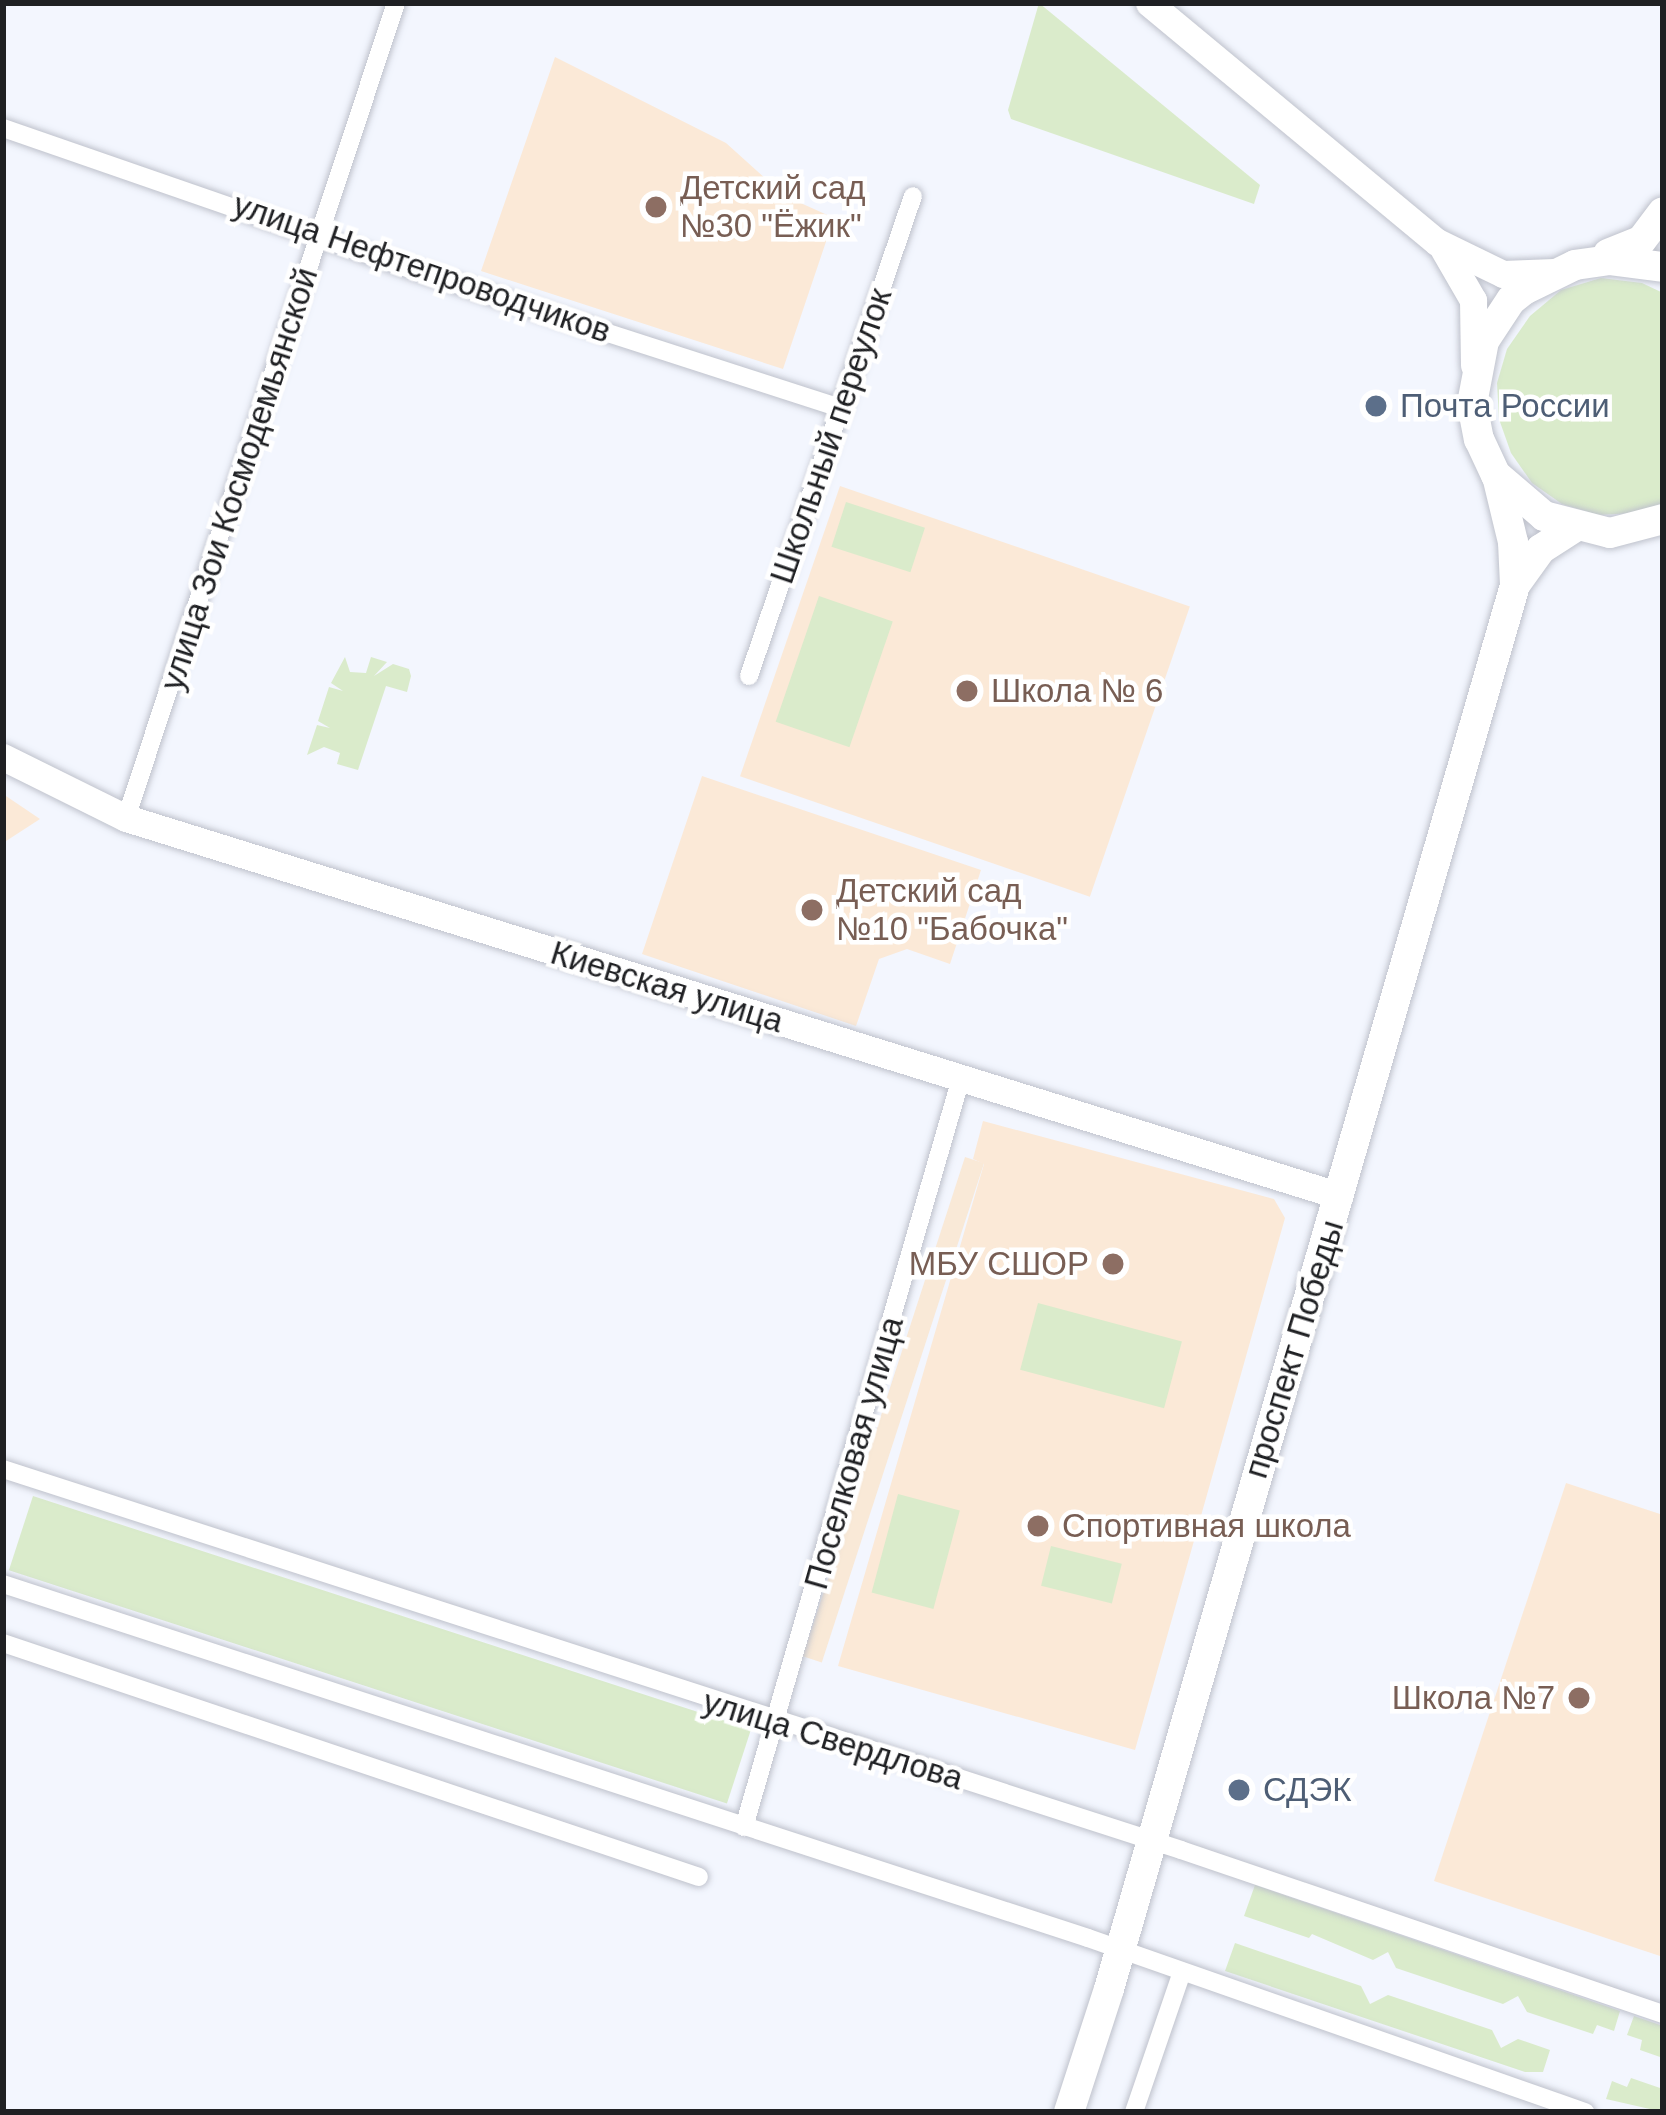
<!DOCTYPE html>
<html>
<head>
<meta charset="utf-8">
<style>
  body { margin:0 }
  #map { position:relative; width:1666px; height:2115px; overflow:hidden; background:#f3f6fe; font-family:Helvetica,sans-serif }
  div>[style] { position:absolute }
  .industrial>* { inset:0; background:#f9e9d7; transform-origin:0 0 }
  .education>* { inset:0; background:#fbe9d7; transform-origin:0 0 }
  .green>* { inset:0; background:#daebcb; transform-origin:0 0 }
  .roads { filter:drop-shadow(0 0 3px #bfc2cc) drop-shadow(0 0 3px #bfc2cc) }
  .street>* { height:18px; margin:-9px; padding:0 9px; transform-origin:9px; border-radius:9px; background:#fff }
  .secondary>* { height:27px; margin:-13.5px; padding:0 13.5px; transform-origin:13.5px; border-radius:13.5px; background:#fff }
  .primary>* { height:30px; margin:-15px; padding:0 15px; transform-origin:15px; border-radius:15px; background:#fff }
  .dots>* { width:33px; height:33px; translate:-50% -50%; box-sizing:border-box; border:6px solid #fff; border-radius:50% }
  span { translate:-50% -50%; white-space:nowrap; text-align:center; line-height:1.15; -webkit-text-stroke:9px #fff; paint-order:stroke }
  .education-label { font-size:33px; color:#785e54 }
  .left { translate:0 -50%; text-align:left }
  .right { translate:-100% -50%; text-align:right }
  .street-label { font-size:33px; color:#1f2023 }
  .service-label { font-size:33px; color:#4e5e75 }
  .frame { position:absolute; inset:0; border:6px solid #1f2023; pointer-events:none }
</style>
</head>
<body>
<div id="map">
  <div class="industrial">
    <i style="left:965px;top:1157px;width:20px;height:525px;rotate:18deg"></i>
  </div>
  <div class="education">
    <i style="clip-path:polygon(555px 57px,726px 143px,785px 196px,834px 218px,783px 369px,481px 271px)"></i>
    <i style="left:840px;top:486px;width:370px;height:307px;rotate:19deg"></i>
    <i style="clip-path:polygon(702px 776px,981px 870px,950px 964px,907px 949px,879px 959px,856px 1026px,642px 954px)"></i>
    <i style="clip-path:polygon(3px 794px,40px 819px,3px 843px)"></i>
    <i style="clip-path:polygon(983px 1121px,1274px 1199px,1285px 1218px,1135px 1750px,838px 1666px,984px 1164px,973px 1159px)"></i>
    <i style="clip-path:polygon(1566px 1483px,1663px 1515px,1663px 1957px,1434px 1881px)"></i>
  </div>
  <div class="green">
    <i style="clip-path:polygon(1039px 3px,1260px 185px,1254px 204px,1011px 119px,1008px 110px)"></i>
    <i style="clip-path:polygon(1601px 278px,1642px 283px,1663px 293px,1663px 503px,1635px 513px,1598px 515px,1562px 504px,1532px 483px,1511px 453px,1499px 419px,1497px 383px,1507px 349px,1530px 316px,1561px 290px)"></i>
    <i style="left:846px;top:502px;width:83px;height:47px;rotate:18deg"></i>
    <i style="left:819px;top:596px;width:78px;height:133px;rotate:19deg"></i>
    <i style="clip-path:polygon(345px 657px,350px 672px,366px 673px,371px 657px,387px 662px,374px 676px,393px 664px,409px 669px,411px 676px,407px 692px,386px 686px,358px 770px,337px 764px,340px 753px,324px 747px,307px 755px,317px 725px,330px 728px,318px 721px,329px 687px,343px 691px,331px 683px)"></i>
    <i style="left:1038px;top:1303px;width:149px;height:69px;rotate:15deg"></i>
    <i style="left:898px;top:1494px;width:64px;height:102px;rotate:15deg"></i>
    <i style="left:33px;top:1496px;width:755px;height:78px;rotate:18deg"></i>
    <i style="left:1051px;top:1546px;width:73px;height:41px;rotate:14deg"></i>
    <i style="clip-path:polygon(1255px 1885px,1620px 2011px,1614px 2031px,1597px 2025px,1593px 2034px,1527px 2012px,1518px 1996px,1503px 2004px,1396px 1968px,1388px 1952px,1373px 1960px,1312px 1934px,1309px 1938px,1244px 1916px)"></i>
    <i style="clip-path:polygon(1235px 1943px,1361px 1986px,1370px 2004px,1388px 1995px,1492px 2030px,1501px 2048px,1518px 2039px,1550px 2050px,1543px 2072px,1525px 2072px,1225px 1971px)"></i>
    <i style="clip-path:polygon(1634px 2016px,1663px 2026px,1663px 2058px,1640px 2050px,1642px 2040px,1627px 2035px)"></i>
    <i style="clip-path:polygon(1631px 2078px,1663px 2089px,1663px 2112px,1606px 2099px,1612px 2081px,1627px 2087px)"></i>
  </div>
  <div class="roads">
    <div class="street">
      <i style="left:3px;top:128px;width:437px;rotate:19.1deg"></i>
      <i style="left:416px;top:271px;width:447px;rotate:17.9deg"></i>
      <i style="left:749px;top:676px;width:507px;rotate:-71.14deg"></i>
      <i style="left:126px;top:818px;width:859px;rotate:-71.67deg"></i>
      <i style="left:3px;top:1469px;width:1238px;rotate:17.92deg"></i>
      <i style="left:1181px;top:1850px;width:509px;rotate:18.79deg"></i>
      <i style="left:3px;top:1584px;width:1141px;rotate:18.07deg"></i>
      <i style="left:1088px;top:1938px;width:527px;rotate:19.3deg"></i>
      <i style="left:3px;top:1643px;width:734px;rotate:18.58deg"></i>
      <i style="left:744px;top:1827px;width:780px;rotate:-73.84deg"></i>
      <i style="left:1134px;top:2112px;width:148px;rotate:-71.1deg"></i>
    </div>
    <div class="secondary">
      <i style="left:1149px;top:3px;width:374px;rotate:39.7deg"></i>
      <i style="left:1437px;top:242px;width:73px;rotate:25.9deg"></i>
      <i style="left:1503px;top:274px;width:51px;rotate:-2.2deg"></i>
      <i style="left:1444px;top:250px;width:58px;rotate:59.9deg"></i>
      <i style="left:1473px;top:300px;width:65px;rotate:89.1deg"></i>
      <i style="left:3px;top:757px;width:137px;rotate:26.4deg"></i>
      <i style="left:126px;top:818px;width:1271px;rotate:17.29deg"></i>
    </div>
    <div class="primary">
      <i style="left:1608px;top:254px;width:35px;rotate:-22deg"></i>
      <i style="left:1641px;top:241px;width:36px;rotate:-53deg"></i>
      <i style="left:1663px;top:267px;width:53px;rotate:-172.5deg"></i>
      <i style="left:1610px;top:260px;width:35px;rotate:172deg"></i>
      <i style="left:1575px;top:265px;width:57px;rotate:153.9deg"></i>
      <i style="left:1524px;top:290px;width:16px;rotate:142deg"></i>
      <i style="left:1511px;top:300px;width:49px;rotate:123.4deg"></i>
      <i style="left:1484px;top:341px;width:64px;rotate:100.8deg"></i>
      <i style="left:1472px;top:404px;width:36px;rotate:79deg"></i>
      <i style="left:1479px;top:439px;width:40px;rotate:65deg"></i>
      <i style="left:1496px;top:475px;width:63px;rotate:40.5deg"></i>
      <i style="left:1544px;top:516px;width:68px;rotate:14.4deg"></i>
      <i style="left:1610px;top:533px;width:55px;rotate:-14.8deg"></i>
      <i style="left:1498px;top:480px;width:64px;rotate:76.4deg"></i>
      <i style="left:1513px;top:542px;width:43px;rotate:87.3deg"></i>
      <i style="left:1069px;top:2112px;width:129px;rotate:-72deg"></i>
      <i style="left:1109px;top:1989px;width:1462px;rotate:-73.87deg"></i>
      <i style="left:1515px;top:585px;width:44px;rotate:-54.2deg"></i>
      <i style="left:1541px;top:549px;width:38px;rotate:-33deg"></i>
    </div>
  </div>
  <div class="dots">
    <i style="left:656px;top:207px;background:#8d6e63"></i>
    <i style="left:1376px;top:406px;background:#5c6f8a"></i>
    <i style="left:967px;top:691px;background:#8d6e63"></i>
    <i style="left:812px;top:910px;background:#8d6e63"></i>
    <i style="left:1113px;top:1264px;background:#8d6e63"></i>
    <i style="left:1038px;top:1526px;background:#8d6e63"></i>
    <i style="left:1579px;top:1698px;background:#8d6e63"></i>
    <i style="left:1239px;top:1790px;background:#5c6f8a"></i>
  </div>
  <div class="education-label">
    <span class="left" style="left:680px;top:207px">Детский сад<br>№30 "Ёжик"</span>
    <span class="left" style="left:991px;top:691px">Школа № 6</span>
    <span class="left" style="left:836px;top:910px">Детский сад<br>№10 "Бабочка"</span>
    <span class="right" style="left:1089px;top:1264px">МБУ СШОР</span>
    <span class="left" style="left:1062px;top:1526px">Спортивная школа</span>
    <span class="right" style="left:1555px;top:1698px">Школа №7</span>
  </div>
  <div class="street-label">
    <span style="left:422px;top:268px;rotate:19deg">улица Нефтепроводчиков</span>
    <span style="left:831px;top:436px;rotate:-71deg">Школьный переулок</span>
    <span style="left:239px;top:479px;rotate:-72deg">улица Зои Космодемьянской</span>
    <span style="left:667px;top:987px;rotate:17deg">Киевская улица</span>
    <span style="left:1294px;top:1349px;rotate:-73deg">проспект Победы</span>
    <span style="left:854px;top:1453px;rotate:-74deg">Поселковая улица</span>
    <span style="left:833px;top:1740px;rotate:17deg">улица Свердлова</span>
  </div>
  <div class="service-label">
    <span class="left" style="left:1400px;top:406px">Почта России</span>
    <span class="left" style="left:1263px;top:1790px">СДЭК</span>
  </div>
  <div class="frame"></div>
</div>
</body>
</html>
